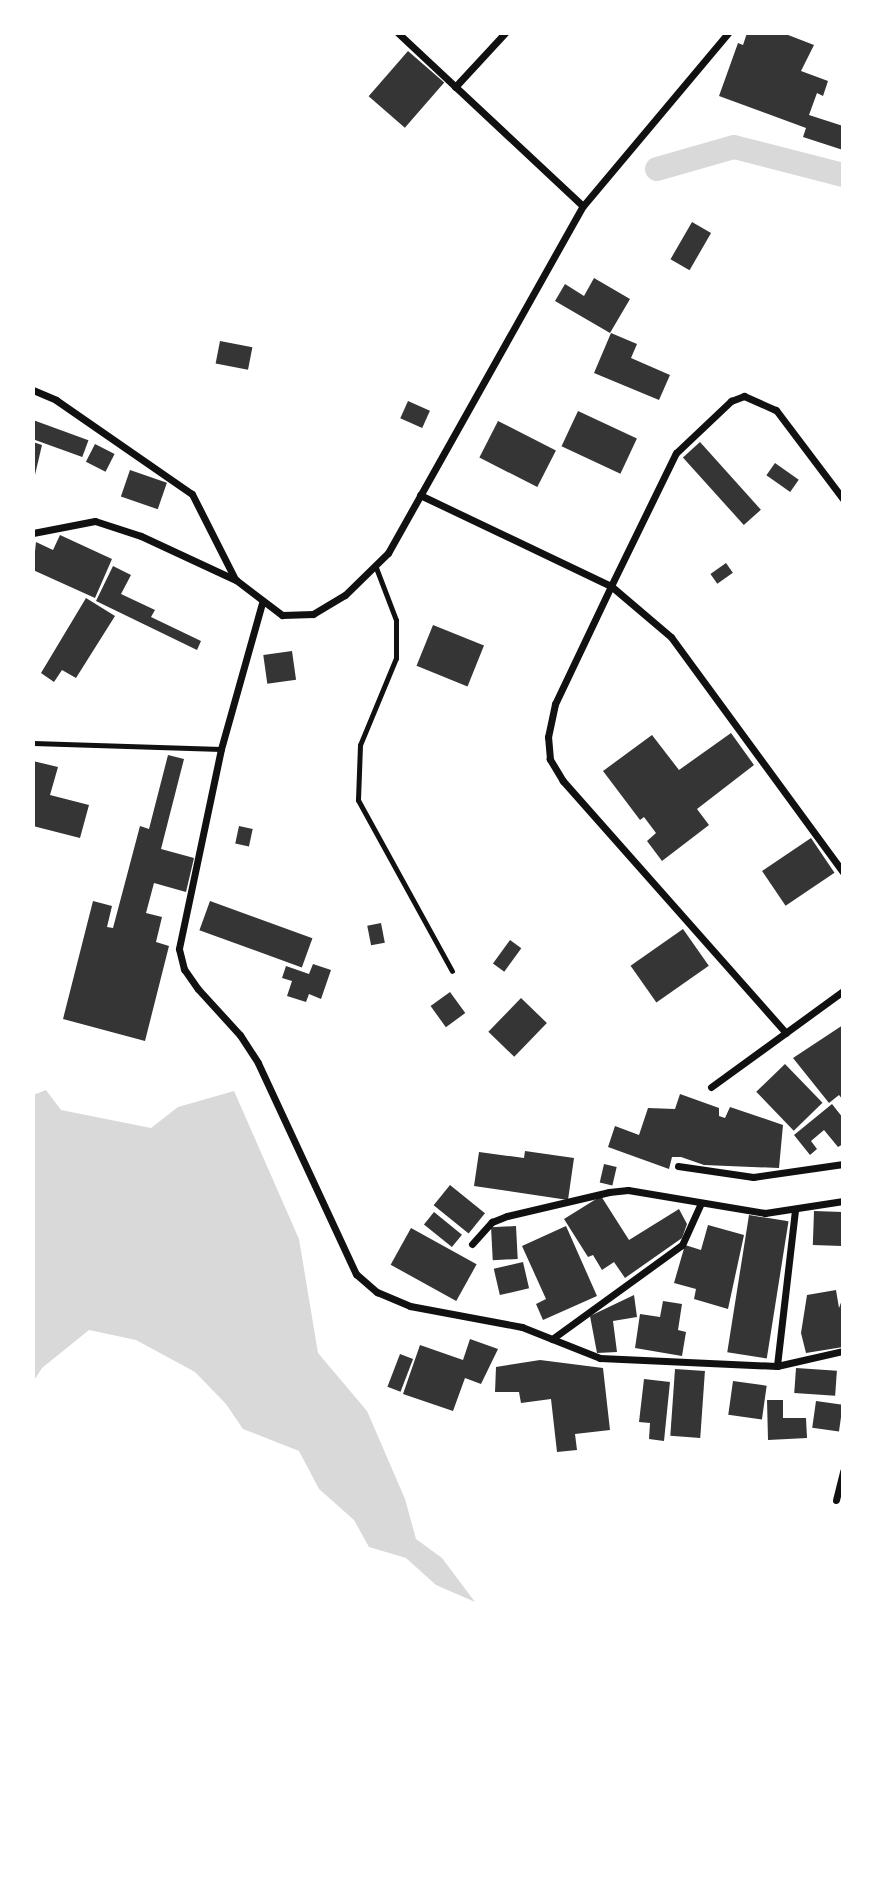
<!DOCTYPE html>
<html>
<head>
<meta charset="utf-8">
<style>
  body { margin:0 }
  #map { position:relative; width:876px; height:1880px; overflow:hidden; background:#fff; font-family:"PT Sans Narrow",sans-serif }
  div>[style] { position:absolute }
  .water>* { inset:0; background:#d9d9d9 }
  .canal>* { height:24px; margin:-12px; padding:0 12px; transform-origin:12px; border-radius:12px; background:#d9d9d9 }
  .building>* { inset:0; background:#353535; transform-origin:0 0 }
  .service>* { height:5px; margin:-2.5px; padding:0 2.5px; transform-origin:2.5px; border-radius:2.5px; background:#111 }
  .minor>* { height:7px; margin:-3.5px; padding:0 3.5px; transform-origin:3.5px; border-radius:3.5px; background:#111 }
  span { translate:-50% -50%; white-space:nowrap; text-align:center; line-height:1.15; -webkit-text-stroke:7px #fff; paint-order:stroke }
  .frame { position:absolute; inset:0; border:35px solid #fff; pointer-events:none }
</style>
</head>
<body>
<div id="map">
  <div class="water">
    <i style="clip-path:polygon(46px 1090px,61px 1110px,151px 1128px,178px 1107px,234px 1091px,299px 1239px,318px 1353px,367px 1411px,405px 1499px,416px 1539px,442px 1558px,475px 1602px,436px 1585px,406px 1558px,369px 1547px,354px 1520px,319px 1489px,299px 1451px,243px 1429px,226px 1404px,195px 1372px,136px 1340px,89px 1330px,42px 1368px,33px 1382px,33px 1095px)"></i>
  </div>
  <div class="canal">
    <i style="left:657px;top:169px;width:80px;rotate:-15.9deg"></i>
    <i style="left:734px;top:147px;width:113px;rotate:14.4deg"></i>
  </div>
  <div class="building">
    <i style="clip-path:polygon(747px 33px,783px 33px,814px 45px,801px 71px,828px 81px,823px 96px,817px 93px,809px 115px,843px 126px,843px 150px,803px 137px,806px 128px,719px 96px,738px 43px,743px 45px)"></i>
    <i style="left:408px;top:51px;width:48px;height:60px;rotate:41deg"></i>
    <i style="left:692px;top:222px;width:22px;height:43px;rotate:30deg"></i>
    <i style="clip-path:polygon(594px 278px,630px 299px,610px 333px,555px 301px,565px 284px,584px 296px)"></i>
    <i style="clip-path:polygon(611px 333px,637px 344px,631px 358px,670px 375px,659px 400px,594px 373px)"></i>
    <i style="left:220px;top:341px;width:33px;height:23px;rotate:11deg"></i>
    <i style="left:408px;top:401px;width:24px;height:19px;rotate:24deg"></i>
    <i style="left:578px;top:411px;width:65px;height:39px;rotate:25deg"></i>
    <i style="left:33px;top:420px;width:59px;height:18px;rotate:20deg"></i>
    <i style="left:498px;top:421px;width:65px;height:41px;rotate:27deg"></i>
    <i style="clip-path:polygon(33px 442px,42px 445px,34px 479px,33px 479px)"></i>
    <i style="left:700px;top:442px;width:91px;height:23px;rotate:48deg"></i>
    <i style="left:95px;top:444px;width:22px;height:20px;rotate:27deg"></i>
    <i style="left:775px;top:463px;width:29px;height:15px;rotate:35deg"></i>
    <i style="left:130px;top:470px;width:39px;height:28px;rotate:19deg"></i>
    <i style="clip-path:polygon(60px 535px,112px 559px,95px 598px,33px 570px,36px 542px,53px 550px)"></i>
    <i style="left:726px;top:563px;width:12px;height:19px;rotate:55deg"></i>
    <i style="clip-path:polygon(113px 566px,131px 575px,121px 594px,155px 610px,151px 617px,201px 641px,197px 650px,96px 601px)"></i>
    <i style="clip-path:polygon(86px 598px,115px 616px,76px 678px,62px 670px,54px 682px,41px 673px)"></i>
    <i style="left:433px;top:625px;width:55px;height:44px;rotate:22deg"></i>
    <i style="left:292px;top:651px;width:29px;height:29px;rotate:82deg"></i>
    <i style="clip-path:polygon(731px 733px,754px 765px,697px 809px,709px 825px,662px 861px,647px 841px,656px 833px,644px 817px,640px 820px,603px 771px,652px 735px,679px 770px)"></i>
    <i style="clip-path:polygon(168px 755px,184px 759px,161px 849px,194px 858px,186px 892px,154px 883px,146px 913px,162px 917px,156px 942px,169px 946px,145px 1041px,63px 1019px,93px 901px,112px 906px,107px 927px,113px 928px,140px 826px,149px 829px)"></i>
    <i style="clip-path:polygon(33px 761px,58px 767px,50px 795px,89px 805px,80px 838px,33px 826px)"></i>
    <i style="left:239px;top:826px;width:14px;height:18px;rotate:12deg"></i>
    <i style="left:811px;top:838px;width:42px;height:59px;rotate:56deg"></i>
    <i style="left:210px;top:901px;width:109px;height:31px;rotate:20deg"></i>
    <i style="left:381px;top:923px;width:20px;height:14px;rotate:79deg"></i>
    <i style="left:683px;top:929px;width:45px;height:64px;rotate:55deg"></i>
    <i style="left:510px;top:940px;width:14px;height:29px;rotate:36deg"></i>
    <i style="clip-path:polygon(313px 964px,331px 970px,321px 999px,309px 994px,306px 1002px,287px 996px,292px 981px,282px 978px,286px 966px,309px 974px)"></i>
    <i style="left:450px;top:992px;width:26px;height:24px;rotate:54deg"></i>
    <i style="left:521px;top:998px;width:36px;height:47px;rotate:44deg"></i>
    <i style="clip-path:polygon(843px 1025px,843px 1100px,839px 1095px,829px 1103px,793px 1058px)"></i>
    <i style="left:785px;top:1064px;width:54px;height:40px;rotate:46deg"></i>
    <i style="clip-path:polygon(680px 1094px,719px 1108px,719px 1116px,725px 1118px,730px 1107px,783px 1125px,779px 1168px,704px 1165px,681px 1157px,672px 1157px,669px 1169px,608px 1147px,615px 1126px,639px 1135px,648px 1108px,675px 1109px)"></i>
    <i style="clip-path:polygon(832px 1104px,843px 1118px,843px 1144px,838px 1147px,824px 1130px,811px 1141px,817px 1149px,810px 1155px,794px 1135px)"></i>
    <i style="clip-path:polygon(525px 1151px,574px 1158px,568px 1200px,474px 1186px,479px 1152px,524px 1158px)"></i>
    <i style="left:604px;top:1164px;width:13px;height:19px;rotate:13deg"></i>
    <i style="left:450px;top:1185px;width:45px;height:26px;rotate:39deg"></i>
    <i style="clip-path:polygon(601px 1196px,629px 1240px,679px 1209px,687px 1224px,682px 1238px,625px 1278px,614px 1262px,602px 1270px,593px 1255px,588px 1257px,564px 1219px)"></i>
    <i style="left:814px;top:1211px;width:29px;height:34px;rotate:2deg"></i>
    <i style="left:434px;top:1212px;width:36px;height:16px;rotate:39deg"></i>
    <i style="left:749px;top:1215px;width:40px;height:139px;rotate:9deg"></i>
    <i style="clip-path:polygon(708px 1225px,744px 1235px,728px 1309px,694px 1299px,696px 1289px,674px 1283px,685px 1245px,701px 1250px)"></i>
    <i style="left:516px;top:1226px;width:33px;height:25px;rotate:87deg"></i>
    <i style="clip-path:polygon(566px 1226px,597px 1296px,543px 1320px,536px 1304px,546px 1299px,522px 1246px)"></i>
    <i style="left:411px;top:1228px;width:75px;height:42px;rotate:29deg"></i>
    <i style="left:523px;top:1262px;width:27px;height:30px;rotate:77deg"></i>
    <i style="clip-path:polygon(836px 1290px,839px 1308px,843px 1297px,843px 1347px,806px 1353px,801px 1333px,807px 1295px)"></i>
    <i style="clip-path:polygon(634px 1295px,637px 1317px,613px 1321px,617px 1352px,597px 1353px,590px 1316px)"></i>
    <i style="clip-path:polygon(663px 1301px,682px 1304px,678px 1330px,686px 1332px,682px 1356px,635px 1348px,640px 1314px,660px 1317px)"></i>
    <i style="clip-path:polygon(470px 1339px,498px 1349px,481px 1384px,465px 1378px,453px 1411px,403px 1394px,420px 1345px,463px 1360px)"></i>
    <i style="left:400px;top:1354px;width:14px;height:35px;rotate:21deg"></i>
    <i style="clip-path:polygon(540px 1360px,603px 1368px,610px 1430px,575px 1434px,577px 1450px,557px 1452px,551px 1399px,521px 1403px,519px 1392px,495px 1392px,496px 1367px)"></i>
    <i style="left:796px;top:1368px;width:41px;height:25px;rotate:4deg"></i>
    <i style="left:675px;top:1369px;width:30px;height:67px;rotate:4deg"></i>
    <i style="clip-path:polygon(644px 1379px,670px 1382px,664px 1441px,649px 1439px,650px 1423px,639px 1422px)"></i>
    <i style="left:733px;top:1381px;width:34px;height:34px;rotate:8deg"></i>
    <i style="clip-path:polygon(767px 1400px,783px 1400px,783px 1418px,806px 1418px,807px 1438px,768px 1440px)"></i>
    <i style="left:816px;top:1401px;width:27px;height:27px;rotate:8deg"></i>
  </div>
  <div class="service">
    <i style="left:375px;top:565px;width:59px;rotate:69.1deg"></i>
    <i style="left:396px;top:620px;width:38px;rotate:90deg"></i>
    <i style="left:396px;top:658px;width:94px;rotate:112.5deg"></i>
    <i style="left:360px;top:745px;width:55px;rotate:92.1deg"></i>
    <i style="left:358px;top:800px;width:195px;rotate:61.2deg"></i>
    <i style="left:33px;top:743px;width:188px;rotate:1.8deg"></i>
  </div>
  <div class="minor">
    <i style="left:398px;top:33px;width:253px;rotate:43.1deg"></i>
    <i style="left:455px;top:87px;width:74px;rotate:-47.2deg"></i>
    <i style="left:33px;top:390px;width:25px;rotate:23deg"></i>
    <i style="left:56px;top:400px;width:165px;rotate:34.7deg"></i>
    <i style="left:192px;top:494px;width:95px;rotate:63.2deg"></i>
    <i style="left:420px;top:495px;width:212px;rotate:25.5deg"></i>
    <i style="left:611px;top:586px;width:148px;rotate:-64deg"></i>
    <i style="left:676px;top:453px;width:76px;rotate:-43.4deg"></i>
    <i style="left:731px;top:401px;width:14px;rotate:-21deg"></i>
    <i style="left:744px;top:396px;width:35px;rotate:24deg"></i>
    <i style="left:776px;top:410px;width:111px;rotate:53deg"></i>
    <i style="left:33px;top:533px;width:63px;rotate:-11deg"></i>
    <i style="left:95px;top:521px;width:48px;rotate:18.1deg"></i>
    <i style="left:141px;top:536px;width:105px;rotate:24.9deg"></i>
    <i style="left:236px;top:580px;width:58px;rotate:37.3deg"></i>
    <i style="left:282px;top:615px;width:31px;rotate:-2deg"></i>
    <i style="left:313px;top:614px;width:37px;rotate:-31deg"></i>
    <i style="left:345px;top:595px;width:60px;rotate:-44.3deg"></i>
    <i style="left:388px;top:553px;width:398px;rotate:-60.7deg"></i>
    <i style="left:583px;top:206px;width:226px;rotate:-50deg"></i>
    <i style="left:262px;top:603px;width:152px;rotate:105.7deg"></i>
    <i style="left:221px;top:749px;width:204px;rotate:101.9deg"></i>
    <i style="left:179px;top:949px;width:21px;rotate:76deg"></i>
    <i style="left:184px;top:969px;width:24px;rotate:55deg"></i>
    <i style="left:198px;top:989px;width:62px;rotate:47.6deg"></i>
    <i style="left:240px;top:1035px;width:33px;rotate:57deg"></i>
    <i style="left:258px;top:1063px;width:233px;rotate:65.1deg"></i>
    <i style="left:356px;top:1274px;width:28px;rotate:41deg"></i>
    <i style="left:377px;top:1292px;width:36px;rotate:23deg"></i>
    <i style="left:410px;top:1306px;width:114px;rotate:10.6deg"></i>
    <i style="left:522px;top:1327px;width:84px;rotate:21.7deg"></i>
    <i style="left:600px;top:1358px;width:177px;rotate:2.6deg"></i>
    <i style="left:786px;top:1033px;width:337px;rotate:-131.5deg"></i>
    <i style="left:563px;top:781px;width:26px;rotate:-121deg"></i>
    <i style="left:550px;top:759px;width:22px;rotate:-95deg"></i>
    <i style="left:548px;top:737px;width:34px;rotate:-78deg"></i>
    <i style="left:555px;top:704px;width:131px;rotate:-64.6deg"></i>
    <i style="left:611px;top:586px;width:79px;rotate:40.4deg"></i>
    <i style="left:671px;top:637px;width:291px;rotate:53.8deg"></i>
    <i style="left:711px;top:1087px;width:163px;rotate:-36deg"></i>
    <i style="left:678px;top:1166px;width:76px;rotate:8.3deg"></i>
    <i style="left:753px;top:1177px;width:91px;rotate:-8.2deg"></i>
    <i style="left:795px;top:1210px;width:157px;rotate:96.6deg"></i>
    <i style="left:777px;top:1366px;width:68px;rotate:-12.8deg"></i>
    <i style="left:472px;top:1244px;width:30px;rotate:-48deg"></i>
    <i style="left:492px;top:1222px;width:16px;rotate:-22deg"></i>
    <i style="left:507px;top:1216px;width:105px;rotate:-13.2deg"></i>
    <i style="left:609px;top:1192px;width:19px;rotate:-6deg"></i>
    <i style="left:628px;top:1190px;width:139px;rotate:9.5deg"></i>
    <i style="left:765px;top:1213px;width:79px;rotate:-8.7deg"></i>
    <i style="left:552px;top:1339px;width:160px;rotate:-35.9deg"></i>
    <i style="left:682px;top:1245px;width:46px;rotate:-65.7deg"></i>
    <i style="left:836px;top:1500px;width:30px;rotate:-76deg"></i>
  </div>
  <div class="frame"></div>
</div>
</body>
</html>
